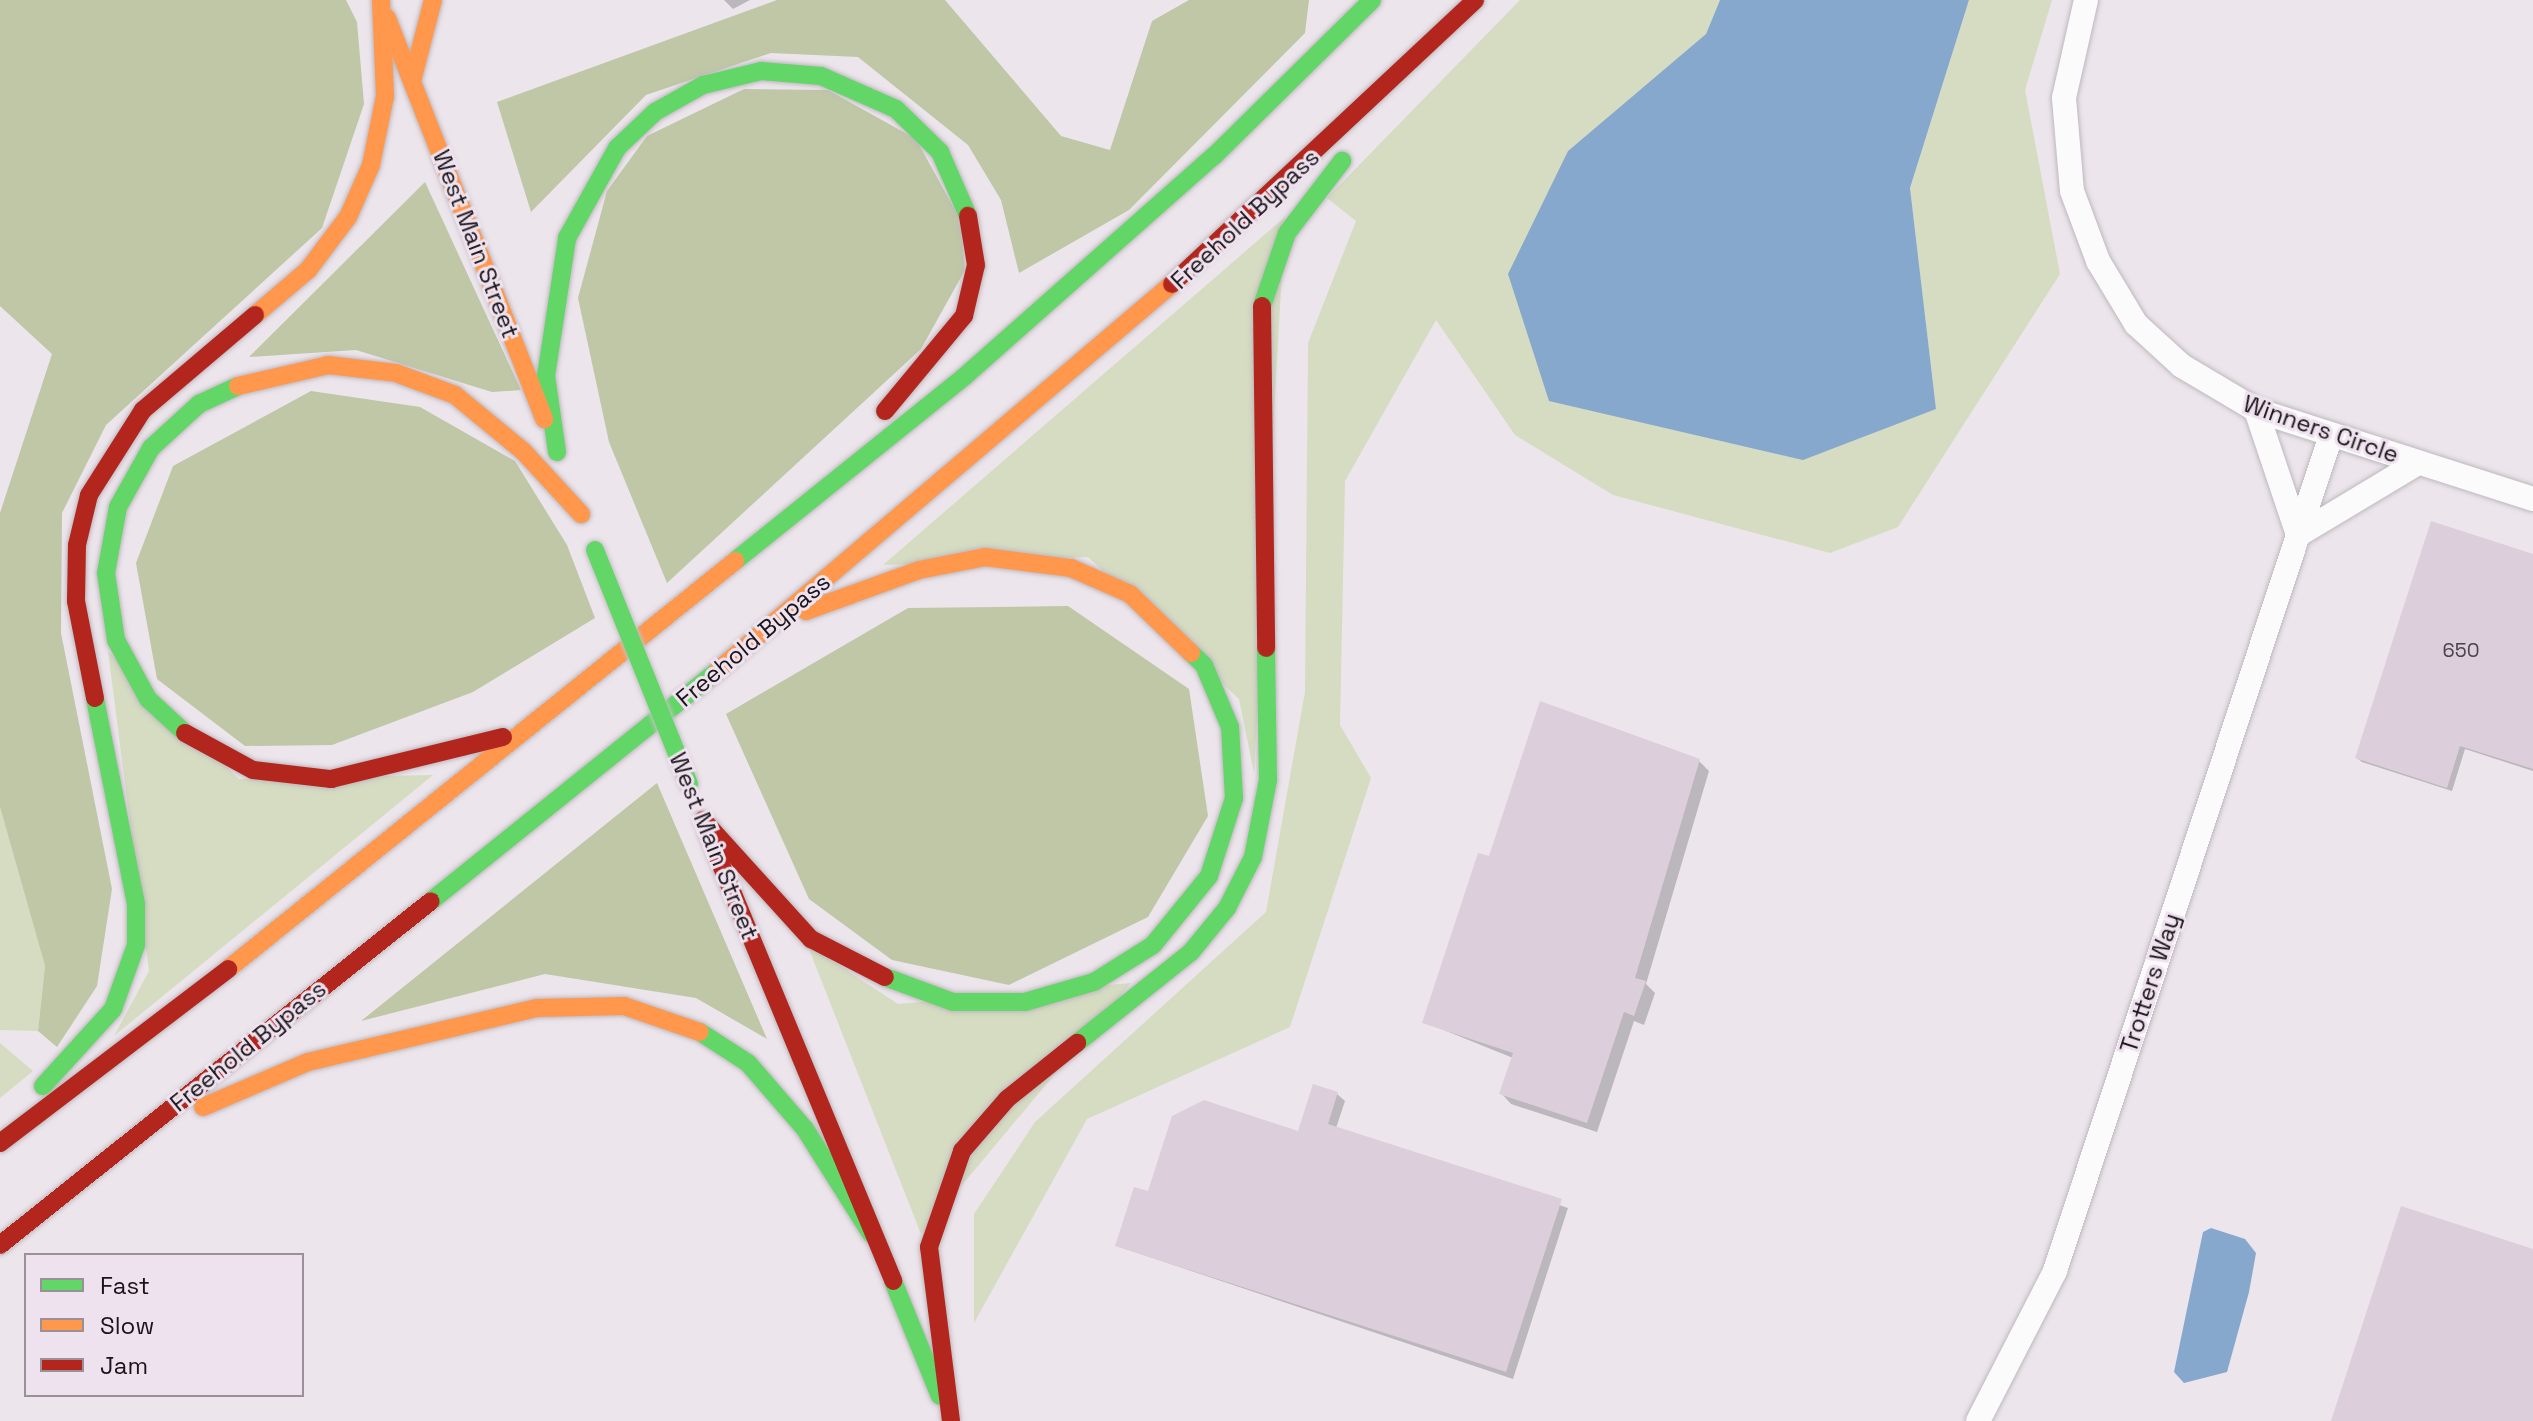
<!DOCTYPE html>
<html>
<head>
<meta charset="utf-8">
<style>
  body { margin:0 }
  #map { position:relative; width:2533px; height:1421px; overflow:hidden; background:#ece5ec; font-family:"Space Grotesk",sans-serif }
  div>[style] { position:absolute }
  .green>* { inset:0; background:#d5dcc1 }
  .forest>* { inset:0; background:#bfc7a6 }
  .water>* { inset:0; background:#85a8cc }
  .shadow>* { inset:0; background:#0003 }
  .building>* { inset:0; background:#dccedb }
  .roads { filter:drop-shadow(0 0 2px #beb8bd) drop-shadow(0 0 2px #beb8bd) }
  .street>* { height:24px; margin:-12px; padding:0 12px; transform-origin:12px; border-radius:12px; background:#fcfbfc }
  .fast>* { height:18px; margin:-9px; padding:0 9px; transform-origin:9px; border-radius:9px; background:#63d668 }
  .slow>* { height:18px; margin:-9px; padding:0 9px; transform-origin:9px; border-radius:9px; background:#ff974d }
  .jam>* { height:18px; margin:-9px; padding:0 9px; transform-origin:9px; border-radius:9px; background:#b3261e }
  .bridges { filter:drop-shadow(0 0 2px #c5c2c5) drop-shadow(0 0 2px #c5c2c5) }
  .fast-bridge>* { height:18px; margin:-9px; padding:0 9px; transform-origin:9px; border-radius:9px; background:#63d668 }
  span { translate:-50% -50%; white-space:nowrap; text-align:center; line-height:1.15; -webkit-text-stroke:6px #efe2ef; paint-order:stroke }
  .number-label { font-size:20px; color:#4a434a }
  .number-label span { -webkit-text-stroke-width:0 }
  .street-label { font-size:24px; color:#191519 }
  .legend { position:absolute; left:24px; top:1253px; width:280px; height:144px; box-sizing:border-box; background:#efe2ef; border:2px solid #999099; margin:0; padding:10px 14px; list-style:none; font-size:24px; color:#191519 }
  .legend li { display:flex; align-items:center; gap:16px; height:40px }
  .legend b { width:40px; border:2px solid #999099 }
</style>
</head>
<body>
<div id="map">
  <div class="green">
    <i style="clip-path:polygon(1520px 0,1720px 0,1706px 34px,1568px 151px,1936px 409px,1910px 188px,1969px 0,2052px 0,2025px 90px,2060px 274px,1898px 527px,1830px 553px,1613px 495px,1515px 435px,1436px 320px,1345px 481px,1340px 725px,1371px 778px,1290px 1027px,1087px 1119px,974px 1323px,974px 1214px,1035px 1122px,1266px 912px,1305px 692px,1308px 343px,1356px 221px,1327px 198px)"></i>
    <i style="clip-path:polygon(1285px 217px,1254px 773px,1239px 699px,1088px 557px,883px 565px)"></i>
    <i style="clip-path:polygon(108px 651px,239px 779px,433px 775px,114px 1036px,149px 971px)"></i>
    <i style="clip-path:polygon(0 807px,45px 966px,38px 1031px,0 1030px)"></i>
    <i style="clip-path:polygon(807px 944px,898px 1004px,1131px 983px,921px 1234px)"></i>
    <i style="clip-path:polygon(0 1043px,33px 1071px,0 1098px)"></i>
  </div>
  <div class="forest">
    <i style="clip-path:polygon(0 0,346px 0,357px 22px,364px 104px,322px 228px,106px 425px,62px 513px,61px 633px,112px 889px,97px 986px,57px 1047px,38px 1031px,45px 966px,0 807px,0 513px,52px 354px,0 306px)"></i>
    <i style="clip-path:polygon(777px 0,945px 0,1061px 136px,1110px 150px,1152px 21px,1189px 0,1309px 0,1305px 33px,1129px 210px,1019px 273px,1001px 200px,968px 145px,858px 57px,771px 53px,646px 95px,531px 212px,497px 102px)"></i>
    <i style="clip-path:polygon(744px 89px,828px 90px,916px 139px,961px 221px,965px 270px,921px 349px,667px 583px,609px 442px,578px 298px,607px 191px,647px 136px)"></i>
    <i style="clip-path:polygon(425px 182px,521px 390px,492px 392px,356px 350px,249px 357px)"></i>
    <i style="clip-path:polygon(311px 391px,420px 407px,515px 461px,567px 545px,595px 618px,473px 692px,332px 745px,245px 746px,157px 679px,136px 563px,173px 466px)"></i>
    <i style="clip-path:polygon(1068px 606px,1189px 689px,1208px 816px,1148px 917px,1009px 985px,892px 960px,809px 899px,726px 714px,908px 608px)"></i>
    <i style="clip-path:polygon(657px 783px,767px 1039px,696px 998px,545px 974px,361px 1021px)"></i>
  </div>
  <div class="water">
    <i style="clip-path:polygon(1720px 0,1969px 0,1910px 188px,1936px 409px,1803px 460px,1549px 401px,1508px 274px,1568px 151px,1706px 34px)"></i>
    <i style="clip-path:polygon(2211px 1228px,2245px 1239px,2256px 1253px,2249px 1292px,2227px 1372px,2184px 1383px,2174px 1372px,2203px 1232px)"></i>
  </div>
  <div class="shadow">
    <i style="clip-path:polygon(724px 0,750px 0,733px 9px)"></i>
    <i style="clip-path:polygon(2533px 556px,2533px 771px,2465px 749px,2452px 791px,2362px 762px,2357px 758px)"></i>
    <i style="clip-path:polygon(1699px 761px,1709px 771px,1646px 984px,1655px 993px,1644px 1025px,1634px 1021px,1597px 1132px,1511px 1104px,1501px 1093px,1513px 1058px,1424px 1022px,1490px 859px)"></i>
    <i style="clip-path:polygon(1337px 1094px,1345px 1101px,1336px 1128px,1568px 1208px,1513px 1379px,1117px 1246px,1149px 1194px,1299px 1133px)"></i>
  </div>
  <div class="building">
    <i style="clip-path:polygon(2431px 521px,2533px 554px,2533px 769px,2460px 746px,2447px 788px,2355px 758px)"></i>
    <i style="clip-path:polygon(1540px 701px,1700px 759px,1635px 978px,1646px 981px,1634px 1016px,1624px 1012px,1587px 1123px,1499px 1094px,1513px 1053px,1422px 1023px,1478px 853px,1489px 856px)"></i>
    <i style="clip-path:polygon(1313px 1084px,1338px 1092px,1328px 1124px,1562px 1199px,1506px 1372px,1115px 1246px,1134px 1187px,1148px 1191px,1172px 1116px,1204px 1100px,1298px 1131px)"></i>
    <i style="clip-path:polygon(2401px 1206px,2533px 1249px,2533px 1421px,2331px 1421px)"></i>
  </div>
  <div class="roads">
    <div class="street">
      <i style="left:2086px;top:0;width:100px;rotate:102.7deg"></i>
      <i style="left:2064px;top:98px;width:93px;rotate:85.1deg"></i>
      <i style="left:2072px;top:191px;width:75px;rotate:69.6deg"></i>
      <i style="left:2098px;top:261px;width:74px;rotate:58.9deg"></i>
      <i style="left:2136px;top:324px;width:62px;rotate:42.4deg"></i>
      <i style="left:2182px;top:366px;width:86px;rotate:30.7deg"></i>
      <i style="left:2256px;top:410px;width:291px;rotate:17.8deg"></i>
      <i style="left:2256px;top:410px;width:132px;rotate:71.4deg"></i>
      <i style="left:2298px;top:535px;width:140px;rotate:-31deg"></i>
      <i style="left:1978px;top:1421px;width:169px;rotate:-62.8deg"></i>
      <i style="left:2055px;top:1271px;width:880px;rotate:-71.73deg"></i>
    </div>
    <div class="fast">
      <i style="left:1262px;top:306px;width:77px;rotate:-71.1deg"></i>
      <i style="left:1287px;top:233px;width:91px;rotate:-52.6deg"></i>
      <i style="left:557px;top:452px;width:77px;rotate:-98.2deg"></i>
      <i style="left:546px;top:376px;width:140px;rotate:-81.3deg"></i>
      <i style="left:567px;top:238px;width:103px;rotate:-60.9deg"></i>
      <i style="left:617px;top:148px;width:52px;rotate:-43.5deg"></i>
      <i style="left:655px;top:112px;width:55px;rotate:-29.4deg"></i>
      <i style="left:703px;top:85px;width:60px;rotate:-13.6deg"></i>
      <i style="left:761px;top:71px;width:60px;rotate:4.8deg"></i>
      <i style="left:821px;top:76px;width:82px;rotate:23.7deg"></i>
      <i style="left:896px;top:109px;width:62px;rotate:44.3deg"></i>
      <i style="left:940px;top:152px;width:70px;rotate:66.4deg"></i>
      <i style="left:735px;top:561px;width:295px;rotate:-38.8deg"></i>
      <i style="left:965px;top:376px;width:332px;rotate:-41.5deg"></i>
      <i style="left:1214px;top:156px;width:222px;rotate:-44.6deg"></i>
      <i style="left:185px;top:733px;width:50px;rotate:-137.4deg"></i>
      <i style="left:148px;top:699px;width:67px;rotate:-118.5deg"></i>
      <i style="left:116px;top:640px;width:68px;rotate:-98.5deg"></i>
      <i style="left:106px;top:573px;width:67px;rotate:-79.7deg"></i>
      <i style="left:118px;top:507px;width:68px;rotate:-60.8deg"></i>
      <i style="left:151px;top:448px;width:65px;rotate:-42.5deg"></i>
      <i style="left:199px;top:404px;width:43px;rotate:-24.8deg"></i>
      <i style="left:431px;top:901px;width:368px;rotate:-38.8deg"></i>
      <i style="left:885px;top:977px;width:72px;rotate:20.2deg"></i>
      <i style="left:953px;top:1002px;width:72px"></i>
      <i style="left:1025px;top:1002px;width:72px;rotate:-16.2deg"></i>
      <i style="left:1094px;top:982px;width:70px;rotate:-32.1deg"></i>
      <i style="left:1153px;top:945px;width:89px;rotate:-50.9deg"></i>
      <i style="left:1209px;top:876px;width:82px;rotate:-72.2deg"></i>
      <i style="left:1234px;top:798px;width:71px;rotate:-93.2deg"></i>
      <i style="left:1230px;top:727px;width:67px;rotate:-112.8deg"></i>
      <i style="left:1204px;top:665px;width:18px;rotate:-137deg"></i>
      <i style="left:700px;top:1032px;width:57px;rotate:32.9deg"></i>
      <i style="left:748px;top:1063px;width:87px;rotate:49.2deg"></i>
      <i style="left:805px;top:1129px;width:124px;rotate:57.8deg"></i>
      <i style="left:1077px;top:1043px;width:146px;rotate:-38.6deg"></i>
      <i style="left:1191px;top:952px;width:57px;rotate:-50.7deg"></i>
      <i style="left:1227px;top:908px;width:57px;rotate:-63deg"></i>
      <i style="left:1253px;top:857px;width:78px;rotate:-79deg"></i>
      <i style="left:1268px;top:780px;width:132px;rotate:-90.9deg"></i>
      <i style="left:43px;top:1086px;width:104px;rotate:-47.7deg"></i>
      <i style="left:113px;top:1009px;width:68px;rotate:-70.2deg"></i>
      <i style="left:136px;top:945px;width:41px;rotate:-90deg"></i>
      <i style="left:136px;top:904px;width:210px;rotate:-101.3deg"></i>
      <i style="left:893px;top:1281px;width:124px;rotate:67.8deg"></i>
    </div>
    <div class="slow">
      <i style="left:387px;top:18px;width:431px;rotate:68.6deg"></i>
      <i style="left:412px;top:81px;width:84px;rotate:-75.5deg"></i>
      <i style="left:255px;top:315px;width:70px;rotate:-40.3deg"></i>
      <i style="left:308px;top:270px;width:66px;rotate:-53deg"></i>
      <i style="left:348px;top:217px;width:57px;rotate:-66.1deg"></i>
      <i style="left:371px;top:165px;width:70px;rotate:-78.5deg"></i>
      <i style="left:385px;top:96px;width:96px;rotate:-92.4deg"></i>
      <i style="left:238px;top:386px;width:92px;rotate:-13.1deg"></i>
      <i style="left:328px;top:365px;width:68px;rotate:6.7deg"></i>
      <i style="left:396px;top:373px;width:63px;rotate:20.4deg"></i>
      <i style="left:455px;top:395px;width:88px;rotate:39.5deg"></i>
      <i style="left:523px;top:451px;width:86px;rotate:47.4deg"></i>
      <i style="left:806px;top:611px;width:120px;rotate:-19.9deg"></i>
      <i style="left:919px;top:570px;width:67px;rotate:-11.1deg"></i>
      <i style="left:985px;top:557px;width:87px;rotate:7.3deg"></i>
      <i style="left:1071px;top:568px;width:64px;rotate:23.8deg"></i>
      <i style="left:1130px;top:594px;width:85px;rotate:44deg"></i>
      <i style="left:718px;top:670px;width:596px;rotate:-40.37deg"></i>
      <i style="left:228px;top:969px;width:651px;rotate:-38.82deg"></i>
      <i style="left:203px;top:1107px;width:114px;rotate:-23.2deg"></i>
      <i style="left:308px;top:1062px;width:235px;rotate:-13.3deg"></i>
      <i style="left:537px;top:1008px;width:87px;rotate:-1.3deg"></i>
      <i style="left:624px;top:1006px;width:80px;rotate:18.9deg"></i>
    </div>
    <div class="jam">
      <i style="left:1172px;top:284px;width:415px;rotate:-43.1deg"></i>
      <i style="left:1262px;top:306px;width:342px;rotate:89.3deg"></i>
      <i style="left:885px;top:411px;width:124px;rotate:-50.3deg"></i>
      <i style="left:964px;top:316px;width:52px;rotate:-76.8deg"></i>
      <i style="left:976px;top:265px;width:50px;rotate:-99.3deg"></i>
      <i style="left:95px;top:698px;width:99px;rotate:-101.1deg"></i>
      <i style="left:76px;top:601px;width:56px;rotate:-89deg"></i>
      <i style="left:77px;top:545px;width:51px;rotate:-76.5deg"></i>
      <i style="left:89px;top:495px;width:101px;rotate:-57.6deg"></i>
      <i style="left:143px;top:410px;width:147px;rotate:-40.3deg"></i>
      <i style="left:185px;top:733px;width:77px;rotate:28.6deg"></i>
      <i style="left:253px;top:770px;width:79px;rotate:6.6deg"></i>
      <i style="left:331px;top:779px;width:177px;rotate:-13.7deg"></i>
      <i style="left:703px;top:820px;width:161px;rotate:47.8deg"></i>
      <i style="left:811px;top:939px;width:83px;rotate:27.2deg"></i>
      <i style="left:707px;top:831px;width:487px;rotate:67.5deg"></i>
      <i style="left:0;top:1143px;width:287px;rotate:-37.3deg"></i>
      <i style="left:0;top:1245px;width:551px;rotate:-38.59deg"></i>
      <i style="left:951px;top:1421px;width:175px;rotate:-97.2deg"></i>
      <i style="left:929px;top:1247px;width:102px;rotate:-71deg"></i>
      <i style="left:962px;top:1151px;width:69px;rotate:-49.1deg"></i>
      <i style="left:1007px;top:1099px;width:90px;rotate:-38.7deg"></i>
    </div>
  </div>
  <div class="bridges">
    <div class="fast-bridge">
      <i style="left:595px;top:550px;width:252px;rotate:68.1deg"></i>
    </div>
  </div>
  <div class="number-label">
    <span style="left:2461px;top:650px">650</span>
  </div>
  <div class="street-label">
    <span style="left:1245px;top:219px;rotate:-43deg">Freehold Bypass</span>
    <span style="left:476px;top:244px;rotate:69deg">West Main Street</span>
    <span style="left:2321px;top:429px;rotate:19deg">Winners Circle</span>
    <span style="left:753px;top:640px;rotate:-40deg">Freehold Bypass</span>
    <span style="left:714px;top:846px;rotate:68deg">West Main Street</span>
    <span style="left:2150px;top:983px;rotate:-72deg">Trotters Way</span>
    <span style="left:248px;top:1046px;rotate:-39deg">Freehold Bypass</span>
  </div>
  <ul class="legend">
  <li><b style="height:10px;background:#63d668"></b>Fast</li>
  <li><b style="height:10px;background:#ff974d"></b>Slow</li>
  <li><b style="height:10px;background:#b3261e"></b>Jam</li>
  </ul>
</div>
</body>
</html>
